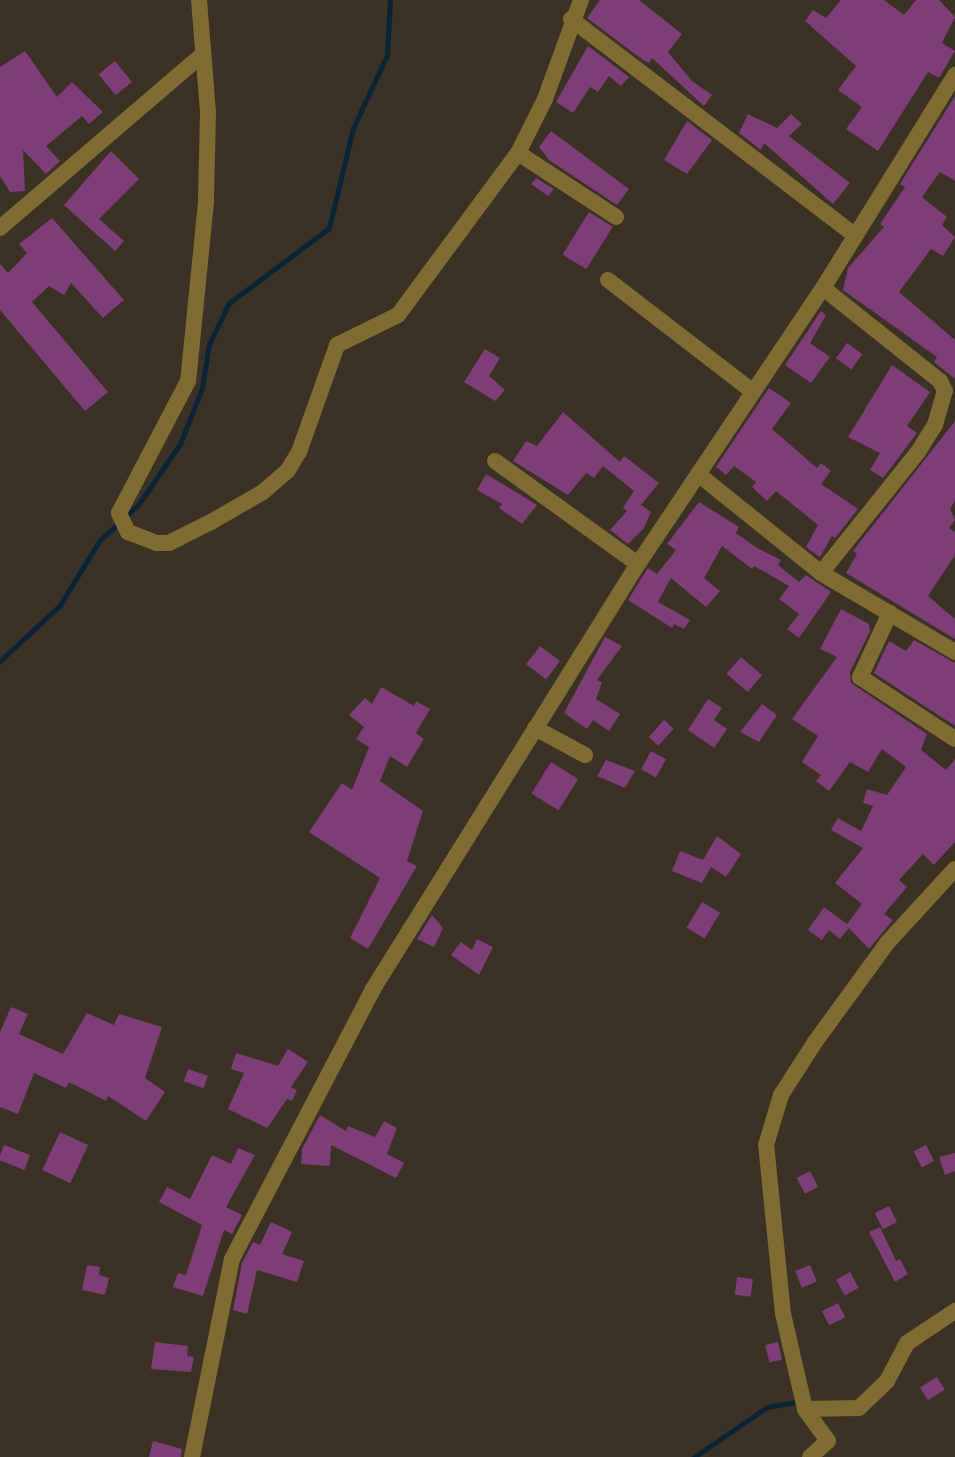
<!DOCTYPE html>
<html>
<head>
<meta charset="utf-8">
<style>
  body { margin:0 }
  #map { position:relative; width:955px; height:1457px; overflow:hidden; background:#3b3124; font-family:Helvetica,sans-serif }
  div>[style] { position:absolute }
  .stream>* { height:5px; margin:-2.5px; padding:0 2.5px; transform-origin:2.5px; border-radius:2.5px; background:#092436 }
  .building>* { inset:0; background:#7d3d77; transform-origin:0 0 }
  .minor>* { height:16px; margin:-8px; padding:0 8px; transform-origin:8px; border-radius:8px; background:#7e6c33 }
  span { translate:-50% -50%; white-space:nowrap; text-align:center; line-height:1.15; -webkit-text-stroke:8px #1e1914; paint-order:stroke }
</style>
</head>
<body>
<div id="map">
  <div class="stream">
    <i style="left:0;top:661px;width:82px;rotate:-43deg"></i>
    <i style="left:60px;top:605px;width:75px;rotate:-58.6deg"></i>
    <i style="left:99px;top:541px;width:53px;rotate:-42.7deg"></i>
    <i style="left:138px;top:505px;width:74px;rotate:-55.5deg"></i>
    <i style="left:180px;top:444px;width:60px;rotate:-68.6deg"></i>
    <i style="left:202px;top:388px;width:45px;rotate:-81deg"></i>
    <i style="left:209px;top:344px;width:46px;rotate:-64deg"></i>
    <i style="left:229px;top:303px;width:125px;rotate:-36.9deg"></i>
    <i style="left:329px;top:228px;width:103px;rotate:-76.5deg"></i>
    <i style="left:353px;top:128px;width:81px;rotate:-65deg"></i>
    <i style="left:387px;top:55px;width:55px;rotate:-86.9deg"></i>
    <i style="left:694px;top:1457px;width:88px;rotate:-34.4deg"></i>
    <i style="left:767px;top:1407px;width:34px;rotate:-10deg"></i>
  </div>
  <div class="building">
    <i style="clip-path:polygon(600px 0,639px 0,682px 34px,668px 52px,692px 81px,712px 95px,704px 106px,652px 58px,649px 63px,643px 60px,587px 18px)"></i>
    <i style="clip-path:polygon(841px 0,884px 0,904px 15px,916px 0,939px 0,955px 17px,942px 43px,955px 51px,939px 78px,928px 72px,878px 151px,846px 129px,862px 107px,838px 90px,856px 66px,805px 21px,813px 10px,826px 18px)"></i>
    <i style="clip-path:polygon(588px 46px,629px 77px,621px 86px,609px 76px,598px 92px,590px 87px,573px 113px,556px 102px)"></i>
    <i style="clip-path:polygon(25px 51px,57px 97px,72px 82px,103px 112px,89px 124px,82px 116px,46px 146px,60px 161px,46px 174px,23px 150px,25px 191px,10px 192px,0 176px,0 67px)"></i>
    <i style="left:115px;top:61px;width:27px;height:21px;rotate:51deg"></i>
    <i style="clip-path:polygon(955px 96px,955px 181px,940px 172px,922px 197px,947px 217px,942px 225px,955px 237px,943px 256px,931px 249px,899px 292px,955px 340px,955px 379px,934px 362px,937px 357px,843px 290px,848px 268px,884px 227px,880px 224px,905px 187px,900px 184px)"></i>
    <i style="clip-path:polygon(748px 114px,777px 128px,791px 114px,802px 124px,789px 136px,850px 183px,833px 204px,764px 143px,761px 150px,739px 133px)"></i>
    <i style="clip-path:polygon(687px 121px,712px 140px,687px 174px,664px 160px)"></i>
    <i style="clip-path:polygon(551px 131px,629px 189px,617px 205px,549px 160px,539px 147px)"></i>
    <i style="clip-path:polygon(111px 151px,139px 179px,99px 219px,124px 241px,115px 251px,64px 205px)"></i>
    <i style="clip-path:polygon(536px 178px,554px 189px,548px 196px,531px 184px)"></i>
    <i style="left:589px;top:212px;width:28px;height:50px;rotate:32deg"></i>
    <i style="clip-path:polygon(52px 218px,124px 300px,103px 318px,71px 283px,64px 295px,49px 286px,32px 302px,108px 392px,85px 411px,0 310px,0 264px,8px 273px,27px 253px,19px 244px)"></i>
    <i style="clip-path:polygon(821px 311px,826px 315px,810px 343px,830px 357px,811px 383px,785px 365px)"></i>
    <i style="left:847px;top:343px;width:19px;height:19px;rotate:36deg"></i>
    <i style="clip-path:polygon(485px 349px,500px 358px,489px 376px,505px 390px,495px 401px,464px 382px)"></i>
    <i style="clip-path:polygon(892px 365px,930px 392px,907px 426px,917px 433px,883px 478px,870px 470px,880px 453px,848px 437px)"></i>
    <i style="clip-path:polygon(769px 388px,791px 403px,772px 429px,817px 468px,821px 463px,831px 471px,821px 484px,858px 509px,835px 538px,832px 536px,820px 557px,806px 547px,818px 525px,776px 491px,767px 501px,752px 487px,756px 482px,734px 466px,726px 475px,716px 467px)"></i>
    <i style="clip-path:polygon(563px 412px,620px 462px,624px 456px,659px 483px,641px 505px,651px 512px,644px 528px,628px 544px,610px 530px,627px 511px,623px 508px,634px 491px,603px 466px,594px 478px,586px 473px,568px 495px,513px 461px,526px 441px,537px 446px)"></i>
    <i style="clip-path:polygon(955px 421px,955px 501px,950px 509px,955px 520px,949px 528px,955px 532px,955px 555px,928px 596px,955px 619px,955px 639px,846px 573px,857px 554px,853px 551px)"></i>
    <i style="clip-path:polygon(486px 474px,537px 505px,522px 524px,499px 508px,502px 504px,477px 490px)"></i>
    <i style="clip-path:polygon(699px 502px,739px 527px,736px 533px,757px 548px,781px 560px,778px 565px,799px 582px,806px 575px,831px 592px,799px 638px,787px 629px,799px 614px,779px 599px,789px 586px,754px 566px,752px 569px,722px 546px,704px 578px,720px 591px,706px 607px,671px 578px,658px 602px,690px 620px,684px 629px,674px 624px,672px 628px,628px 600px,648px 568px,657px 574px,676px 550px,667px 544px)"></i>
    <i style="clip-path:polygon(841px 609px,869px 624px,870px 631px,850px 672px,851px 683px,927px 734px,921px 750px,946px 770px,955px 759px,955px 842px,934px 865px,923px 854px,899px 880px,907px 887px,884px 914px,893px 920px,869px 949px,849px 928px,840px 939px,829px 930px,822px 940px,808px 930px,824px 907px,847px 924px,862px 904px,835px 883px,863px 848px,831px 830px,838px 818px,861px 831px,873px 806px,863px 803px,867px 789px,887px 795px,906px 767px,882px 749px,868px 772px,850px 762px,829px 791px,816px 781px,821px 775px,802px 762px,818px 736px,792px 719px,837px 657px,820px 649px)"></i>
    <i style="clip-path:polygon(605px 637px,622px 646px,597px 680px,602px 682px,596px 699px,620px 714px,609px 731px,593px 720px,587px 729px,564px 713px)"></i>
    <i style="clip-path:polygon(914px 640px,955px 663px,955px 726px,874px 673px,889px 641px,906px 651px)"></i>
    <i style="left:540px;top:646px;width:25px;height:23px;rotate:37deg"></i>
    <i style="left:741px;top:657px;width:28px;height:22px;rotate:41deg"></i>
    <i style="clip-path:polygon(381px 687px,414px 706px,416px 701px,430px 709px,416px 733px,424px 739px,407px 767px,390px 756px,380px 781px,423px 811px,407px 861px,417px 866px,368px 949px,350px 938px,380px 878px,309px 832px,342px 783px,352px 790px,369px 747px,356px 739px,364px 727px,349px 715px,365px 698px,372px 704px)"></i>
    <i style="clip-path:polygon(708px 699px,722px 708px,714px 720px,727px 729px,714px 748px,688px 730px)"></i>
    <i style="clip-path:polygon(762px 704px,777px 715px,759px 742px,740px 732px)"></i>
    <i style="left:664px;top:720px;width:13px;height:23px;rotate:42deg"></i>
    <i style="left:651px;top:751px;width:17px;height:21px;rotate:28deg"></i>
    <i style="clip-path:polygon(606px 760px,635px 771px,625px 788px,597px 776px)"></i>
    <i style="left:551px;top:762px;width:32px;height:37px;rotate:32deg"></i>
    <i style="clip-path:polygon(717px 836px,741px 854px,726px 877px,711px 867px,702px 883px,672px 871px,680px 851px,703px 860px)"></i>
    <i style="left:702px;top:902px;width:21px;height:30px;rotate:31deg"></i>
    <i style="clip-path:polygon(432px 915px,443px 928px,434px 947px,417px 939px)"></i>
    <i style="clip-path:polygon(477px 939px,493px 947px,479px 975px,451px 955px,461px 942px,472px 950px)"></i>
    <i style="clip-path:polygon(11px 1007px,28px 1014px,19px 1034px,63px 1054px,87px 1013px,114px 1025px,119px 1014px,162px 1027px,145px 1078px,165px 1092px,146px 1121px,108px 1096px,106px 1101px,69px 1082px,66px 1088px,34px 1073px,18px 1114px,0 1107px,0 1032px)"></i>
    <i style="clip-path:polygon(288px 1049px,308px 1062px,291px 1087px,297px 1090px,292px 1101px,287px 1099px,267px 1128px,228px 1109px,244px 1073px,231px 1069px,236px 1053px,278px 1066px)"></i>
    <i style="left:188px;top:1069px;width:21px;height:13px;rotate:19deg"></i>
    <i style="clip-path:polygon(320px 1115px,346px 1131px,348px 1126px,375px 1137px,384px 1121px,397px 1128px,387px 1154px,404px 1163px,396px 1178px,331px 1145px,330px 1166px,301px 1164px,302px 1149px)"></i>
    <i style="left:60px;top:1132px;width:31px;height:42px;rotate:25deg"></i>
    <i style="left:4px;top:1145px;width:28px;height:16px;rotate:21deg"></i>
    <i style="left:926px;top:1145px;width:18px;height:14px;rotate:63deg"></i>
    <i style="clip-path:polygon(238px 1148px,255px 1155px,226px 1207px,242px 1215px,232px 1234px,224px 1230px,203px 1296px,173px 1287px,178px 1273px,186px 1275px,202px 1225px,159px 1202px,167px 1187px,190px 1199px,212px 1155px,231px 1164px)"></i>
    <i style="clip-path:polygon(955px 1153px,955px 1171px,945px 1175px,939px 1157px)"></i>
    <i style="left:810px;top:1171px;width:18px;height:15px;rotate:63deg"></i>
    <i style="left:889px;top:1206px;width:18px;height:16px;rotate:63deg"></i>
    <i style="clip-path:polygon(271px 1222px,292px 1232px,282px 1254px,304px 1261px,297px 1282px,257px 1270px,247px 1314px,233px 1310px,242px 1263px,253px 1242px,260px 1245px)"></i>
    <i style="clip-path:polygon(880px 1227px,896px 1261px,900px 1259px,908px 1274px,895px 1282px,869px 1232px)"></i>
    <i style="clip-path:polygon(87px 1265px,100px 1267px,99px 1275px,109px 1278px,105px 1295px,82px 1290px)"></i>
    <i style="left:810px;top:1265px;width:18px;height:16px;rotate:68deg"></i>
    <i style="left:850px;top:1272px;width:18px;height:16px;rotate:61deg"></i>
    <i style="left:737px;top:1277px;width:16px;height:18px;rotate:7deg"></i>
    <i style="left:838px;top:1303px;width:16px;height:18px;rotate:63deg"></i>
    <i style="clip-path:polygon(155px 1342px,188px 1346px,187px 1356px,194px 1357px,191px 1372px,151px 1369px)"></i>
    <i style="left:778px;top:1342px;width:18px;height:13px;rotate:77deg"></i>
    <i style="left:937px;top:1377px;width:15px;height:20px;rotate:58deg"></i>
    <i style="clip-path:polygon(153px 1441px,182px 1449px,181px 1457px,149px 1457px)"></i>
  </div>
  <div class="minor">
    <i style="left:199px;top:0;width:112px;rotate:85.4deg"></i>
    <i style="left:208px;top:112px;width:90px;rotate:91.3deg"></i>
    <i style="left:206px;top:202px;width:180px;rotate:95.7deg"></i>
    <i style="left:188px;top:381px;width:149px;rotate:117.6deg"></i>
    <i style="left:119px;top:513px;width:21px;rotate:65deg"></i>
    <i style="left:128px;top:532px;width:31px;rotate:21deg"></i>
    <i style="left:157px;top:543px;width:12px"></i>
    <i style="left:169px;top:543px;width:47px;rotate:-26.6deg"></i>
    <i style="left:211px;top:522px;width:60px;rotate:-30deg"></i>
    <i style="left:263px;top:492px;width:33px;rotate:-41deg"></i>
    <i style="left:288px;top:470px;width:21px;rotate:-59deg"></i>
    <i style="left:299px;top:452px;width:114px;rotate:-70.4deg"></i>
    <i style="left:337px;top:345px;width:68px;rotate:-26.2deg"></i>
    <i style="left:398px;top:315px;width:202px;rotate:-53.5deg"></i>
    <i style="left:518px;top:153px;width:60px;rotate:-63.4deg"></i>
    <i style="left:545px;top:99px;width:105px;rotate:-70deg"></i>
    <i style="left:571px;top:19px;width:357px;rotate:37.3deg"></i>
    <i style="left:518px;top:153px;width:117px;rotate:33.1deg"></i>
    <i style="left:0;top:228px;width:267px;rotate:-40.6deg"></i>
    <i style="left:608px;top:280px;width:180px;rotate:37.6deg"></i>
    <i style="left:495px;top:461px;width:176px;rotate:35.8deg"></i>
    <i style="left:698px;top:474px;width:158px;rotate:38.8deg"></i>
    <i style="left:821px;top:573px;width:156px;rotate:30.5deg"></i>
    <i style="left:821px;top:573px;width:155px;rotate:-51.3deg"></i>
    <i style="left:918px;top:452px;width:32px;rotate:-58deg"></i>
    <i style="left:935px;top:425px;width:35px;rotate:-74deg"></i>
    <i style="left:945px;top:391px;width:11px;rotate:-117deg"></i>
    <i style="left:940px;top:381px;width:149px;rotate:-141.5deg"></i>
    <i style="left:890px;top:613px;width:71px;rotate:115.1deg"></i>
    <i style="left:860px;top:677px;width:113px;rotate:33.1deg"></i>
    <i style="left:535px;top:728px;width:57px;rotate:28.4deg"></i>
    <i style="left:805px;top:1409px;width:54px;rotate:-1.1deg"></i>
    <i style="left:859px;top:1408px;width:39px;rotate:-44deg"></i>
    <i style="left:887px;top:1381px;width:43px;rotate:-62.2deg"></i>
    <i style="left:907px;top:1343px;width:58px;rotate:-33.7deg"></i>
    <i style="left:192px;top:1457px;width:202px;rotate:-78.6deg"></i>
    <i style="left:232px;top:1259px;width:305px;rotate:-62.4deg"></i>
    <i style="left:373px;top:989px;width:501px;rotate:-58.06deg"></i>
    <i style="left:638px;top:564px;width:332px;rotate:-56.2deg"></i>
    <i style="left:823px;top:288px;width:251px;rotate:-58.2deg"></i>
    <i style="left:810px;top:1457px;width:24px;rotate:-42deg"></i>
    <i style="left:828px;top:1441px;width:39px;rotate:-126deg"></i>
    <i style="left:805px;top:1409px;width:98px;rotate:-103deg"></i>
    <i style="left:783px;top:1314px;width:170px;rotate:-95.7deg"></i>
    <i style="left:766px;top:1145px;width:52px;rotate:-73.3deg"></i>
    <i style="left:781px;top:1095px;width:63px;rotate:-57.3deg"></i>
    <i style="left:815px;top:1042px;width:124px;rotate:-53.9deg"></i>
    <i style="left:888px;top:942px;width:99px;rotate:-47.5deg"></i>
  </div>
</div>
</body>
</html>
